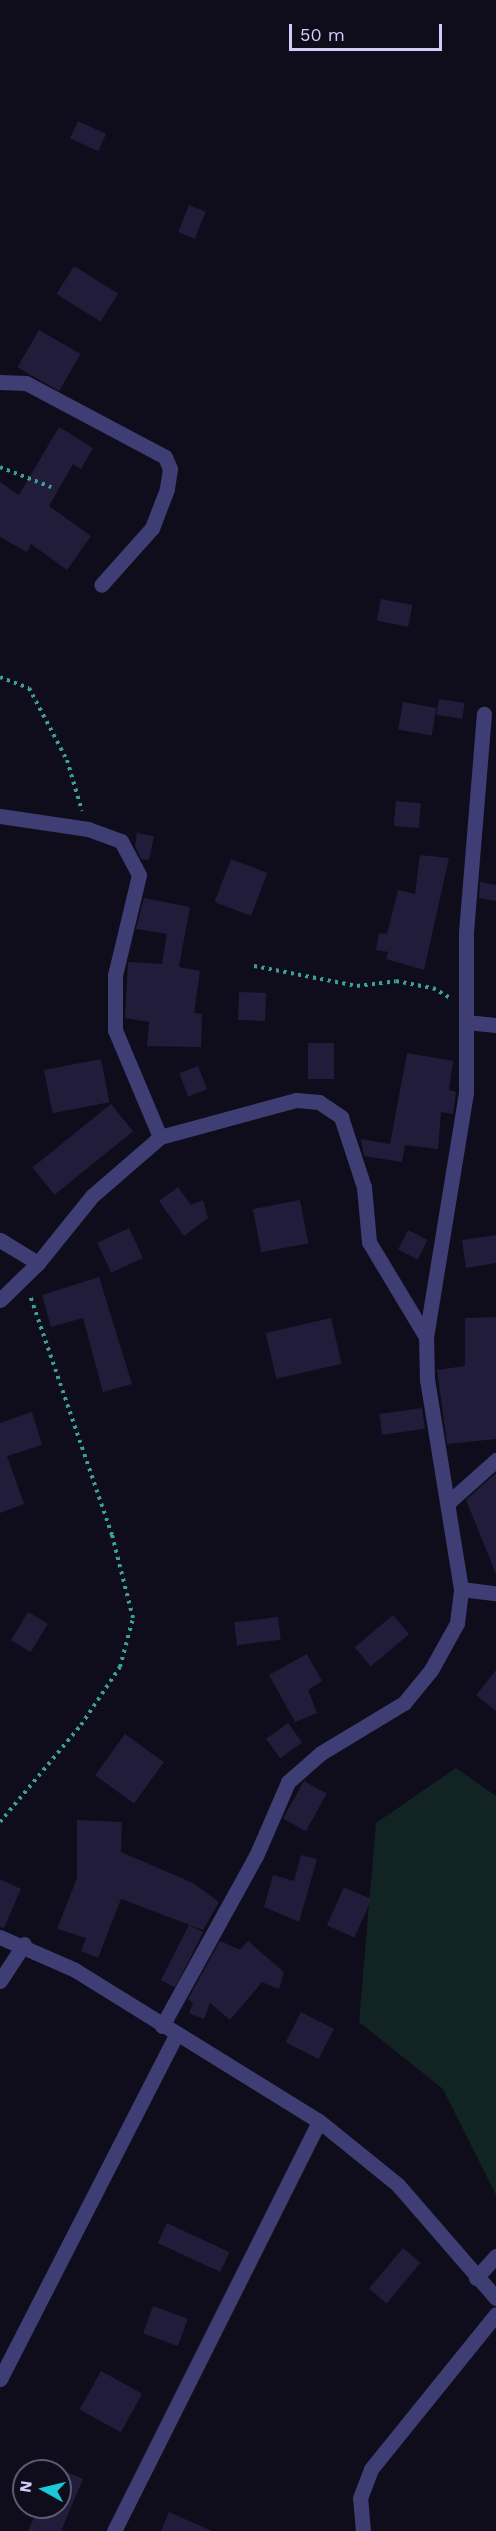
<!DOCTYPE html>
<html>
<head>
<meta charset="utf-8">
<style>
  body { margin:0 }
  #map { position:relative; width:496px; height:2531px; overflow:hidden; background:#0f0d1b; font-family:"Work Sans",sans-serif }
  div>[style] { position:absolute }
  .green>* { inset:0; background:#112423 }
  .building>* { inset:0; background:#211c3a; transform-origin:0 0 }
  .path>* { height:4px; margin-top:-2px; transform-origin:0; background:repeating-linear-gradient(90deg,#3ba097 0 3px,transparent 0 7.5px) }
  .minor>* { height:15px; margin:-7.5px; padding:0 7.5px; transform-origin:7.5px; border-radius:7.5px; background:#3e3e74 }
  span { translate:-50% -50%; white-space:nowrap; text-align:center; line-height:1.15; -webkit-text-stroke:4.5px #0f0d1b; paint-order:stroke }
  .north { position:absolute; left:12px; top:2459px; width:60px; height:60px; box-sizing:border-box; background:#0f0d1b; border:2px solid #5d5a74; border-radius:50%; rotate:278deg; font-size:16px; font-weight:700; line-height:24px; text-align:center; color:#d1cdf9 }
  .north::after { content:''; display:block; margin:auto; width:21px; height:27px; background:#1bcad8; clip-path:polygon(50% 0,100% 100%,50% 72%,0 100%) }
  .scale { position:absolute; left:289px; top:24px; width:153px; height:27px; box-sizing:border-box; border:3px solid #d1cdf9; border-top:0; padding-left:8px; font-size:18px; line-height:21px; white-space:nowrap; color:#d1cdf9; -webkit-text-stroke:4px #0f0d1b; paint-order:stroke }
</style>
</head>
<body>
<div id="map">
  <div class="green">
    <i style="clip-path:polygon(456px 1768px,496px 1796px,496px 2195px,443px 2089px,359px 2022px,376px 1823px)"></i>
  </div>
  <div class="building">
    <i style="left:78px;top:121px;width:31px;height:19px;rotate:25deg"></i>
    <i style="left:189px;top:205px;width:18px;height:29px;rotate:22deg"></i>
    <i style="left:74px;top:266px;width:52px;height:33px;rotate:32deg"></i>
    <i style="left:39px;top:330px;width:48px;height:43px;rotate:30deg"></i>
    <i style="clip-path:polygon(59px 427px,93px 448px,81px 469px,73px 464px,49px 506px,91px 536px,67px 570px,31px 544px,27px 552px,0 537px,0 482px,19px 495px)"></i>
    <i style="left:381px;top:599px;width:32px;height:22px;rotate:11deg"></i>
    <i style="left:439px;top:699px;width:26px;height:16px;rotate:9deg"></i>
    <i style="left:403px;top:702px;width:34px;height:28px;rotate:10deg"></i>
    <i style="left:396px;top:801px;width:25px;height:25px;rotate:5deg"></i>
    <i style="clip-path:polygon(137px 833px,154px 836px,149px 860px,141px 859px,135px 846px)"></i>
    <i style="clip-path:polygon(420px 855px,449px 858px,424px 970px,386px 959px,388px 952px,376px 950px,379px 933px,387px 934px,398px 890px,415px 894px)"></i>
    <i style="left:231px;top:859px;width:39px;height:46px;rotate:21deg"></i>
    <i style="clip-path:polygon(480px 882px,496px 885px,496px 901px,479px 898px)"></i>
    <i style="clip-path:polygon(144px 898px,190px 907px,179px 967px,200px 971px,194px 1013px,202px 1014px,201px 1047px,147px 1046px,149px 1022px,125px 1018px,128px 962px,162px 964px,167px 934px,136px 929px)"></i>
    <i style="left:239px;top:992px;width:27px;height:28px;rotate:2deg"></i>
    <i style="left:308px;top:1043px;width:26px;height:36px"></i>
    <i style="clip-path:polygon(407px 1053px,453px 1061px,449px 1090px,456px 1092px,453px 1114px,441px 1112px,438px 1149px,405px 1145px,402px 1162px,364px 1156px,361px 1139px,390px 1144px)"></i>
    <i style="left:101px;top:1059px;width:44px;height:58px;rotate:79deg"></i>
    <i style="left:198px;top:1066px;width:25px;height:20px;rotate:69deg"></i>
    <i style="left:111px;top:1104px;width:35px;height:101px;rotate:51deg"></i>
    <i style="clip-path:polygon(178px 1187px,191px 1205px,203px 1200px,208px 1218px,184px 1236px,159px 1201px)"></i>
    <i style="left:300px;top:1200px;width:44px;height:48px;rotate:79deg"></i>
    <i style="left:129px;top:1228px;width:33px;height:35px;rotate:65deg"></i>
    <i style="left:408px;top:1230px;width:22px;height:22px;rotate:27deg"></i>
    <i style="clip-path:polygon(496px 1235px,496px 1263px,466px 1268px,462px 1240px)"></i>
    <i style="clip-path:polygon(99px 1277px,132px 1384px,103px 1392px,83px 1318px,51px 1327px,42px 1295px)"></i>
    <i style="clip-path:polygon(496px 1317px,496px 1439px,447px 1444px,437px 1370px,465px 1366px,465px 1318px)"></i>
    <i style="left:331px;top:1318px;width:47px;height:67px;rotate:77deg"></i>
    <i style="left:422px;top:1408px;width:21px;height:43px;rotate:82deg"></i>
    <i style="clip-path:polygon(32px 1412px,42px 1445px,7px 1456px,24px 1504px,0 1513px,0 1423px)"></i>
    <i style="clip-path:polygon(496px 1473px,496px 1574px,466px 1500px)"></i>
    <i style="left:28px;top:1612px;width:23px;height:33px;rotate:31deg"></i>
    <i style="left:393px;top:1615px;width:25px;height:50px;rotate:50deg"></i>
    <i style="left:278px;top:1617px;width:23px;height:44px;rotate:83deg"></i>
    <i style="clip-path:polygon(307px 1654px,322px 1681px,308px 1690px,317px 1713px,295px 1722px,269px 1675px)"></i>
    <i style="clip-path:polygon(496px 1670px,496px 1711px,476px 1695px)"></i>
    <i style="left:288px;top:1723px;width:24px;height:27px;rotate:54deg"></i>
    <i style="left:125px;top:1734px;width:48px;height:51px;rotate:36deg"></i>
    <i style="left:304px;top:1781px;width:26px;height:43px;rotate:29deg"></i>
    <i style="clip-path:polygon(77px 1820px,122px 1822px,121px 1852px,193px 1883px,219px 1902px,203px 1930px,121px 1899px,98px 1958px,81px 1951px,86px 1938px,57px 1929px,77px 1878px)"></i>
    <i style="clip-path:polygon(301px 1855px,317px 1859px,299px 1922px,264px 1907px,273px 1875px,294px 1881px)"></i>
    <i style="clip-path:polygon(0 1879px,21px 1889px,4px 1928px,0 1927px)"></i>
    <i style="left:344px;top:1887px;width:30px;height:42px;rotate:24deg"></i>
    <i style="left:189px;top:1925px;width:16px;height:62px;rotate:27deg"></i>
    <i style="clip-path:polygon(220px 1941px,240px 1950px,248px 1941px,284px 1972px,279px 1989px,262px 1982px,230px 2020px,210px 2003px,204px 2019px,189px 2013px,193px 2003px,188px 1999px)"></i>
    <i style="left:301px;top:2012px;width:37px;height:34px;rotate:27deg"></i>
    <i style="left:167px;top:2223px;width:69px;height:22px;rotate:25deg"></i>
    <i style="left:403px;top:2248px;width:23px;height:53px;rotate:40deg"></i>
    <i style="left:153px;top:2306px;width:37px;height:29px;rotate:20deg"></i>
    <i style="left:101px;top:2371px;width:47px;height:44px;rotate:29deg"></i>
    <i style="clip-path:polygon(60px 2469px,83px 2479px,61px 2531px,28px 2531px,39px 2507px,60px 2507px)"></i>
    <i style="clip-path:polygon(169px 2512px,212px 2531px,161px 2531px)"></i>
  </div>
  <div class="path">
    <i style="left:0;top:467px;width:55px;rotate:21.4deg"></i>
    <i style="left:0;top:677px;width:31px;rotate:21deg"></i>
    <i style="left:29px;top:688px;width:81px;rotate:62.2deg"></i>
    <i style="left:67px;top:760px;width:53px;rotate:73.6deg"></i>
    <i style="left:254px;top:966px;width:105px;rotate:11deg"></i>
    <i style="left:357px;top:986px;width:39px;rotate:-7deg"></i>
    <i style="left:396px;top:981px;width:38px;rotate:11deg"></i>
    <i style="left:433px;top:988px;width:20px;rotate:30deg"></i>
    <i style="left:0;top:1822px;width:126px;rotate:-50.1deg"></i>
    <i style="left:81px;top:1725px;width:70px;rotate:-56.1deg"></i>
    <i style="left:120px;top:1667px;width:51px;rotate:-75.1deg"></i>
    <i style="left:133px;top:1618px;width:86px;rotate:-104.2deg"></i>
    <i style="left:112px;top:1535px;width:254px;rotate:-108.9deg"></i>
  </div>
  <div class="minor">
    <i style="left:0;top:382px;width:26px;rotate:2deg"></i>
    <i style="left:26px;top:383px;width:157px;rotate:28deg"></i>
    <i style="left:165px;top:457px;width:13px;rotate:67deg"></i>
    <i style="left:170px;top:469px;width:20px;rotate:99deg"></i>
    <i style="left:167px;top:489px;width:42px;rotate:111deg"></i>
    <i style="left:152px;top:528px;width:76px;rotate:131.8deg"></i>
    <i style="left:0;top:816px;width:89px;rotate:8.4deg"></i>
    <i style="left:88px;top:829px;width:35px;rotate:20deg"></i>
    <i style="left:121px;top:841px;width:38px;rotate:62deg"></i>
    <i style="left:139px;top:875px;width:103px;rotate:103.5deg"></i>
    <i style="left:115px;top:975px;width:55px;rotate:90deg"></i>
    <i style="left:115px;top:1030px;width:116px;rotate:67.2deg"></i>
    <i style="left:466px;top:1022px;width:30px;rotate:6deg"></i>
    <i style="left:0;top:1240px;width:44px;rotate:31.2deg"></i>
    <i style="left:0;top:1300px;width:53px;rotate:-44.2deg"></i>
    <i style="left:38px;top:1263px;width:86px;rotate:-51.1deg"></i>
    <i style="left:92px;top:1196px;width:90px;rotate:-40.9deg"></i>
    <i style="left:160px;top:1137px;width:141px;rotate:-15.2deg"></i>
    <i style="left:296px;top:1100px;width:23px;rotate:5deg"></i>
    <i style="left:319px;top:1102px;width:27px;rotate:34deg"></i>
    <i style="left:341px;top:1117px;width:74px;rotate:71.8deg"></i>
    <i style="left:364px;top:1187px;width:55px;rotate:84.8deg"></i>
    <i style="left:369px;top:1242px;width:111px;rotate:59deg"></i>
    <i style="left:450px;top:1501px;width:62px;rotate:-41.7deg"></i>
    <i style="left:461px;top:1589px;width:35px;rotate:7deg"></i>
    <i style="left:0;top:1937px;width:82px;rotate:23.7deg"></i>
    <i style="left:75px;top:1970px;width:287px;rotate:31.8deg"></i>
    <i style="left:319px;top:2121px;width:102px;rotate:39deg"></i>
    <i style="left:398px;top:2185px;width:150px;rotate:49.1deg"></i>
    <i style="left:0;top:1981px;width:44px;rotate:-57deg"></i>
    <i style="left:162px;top:2026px;width:194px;rotate:-61.1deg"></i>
    <i style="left:256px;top:1856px;width:81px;rotate:-66.6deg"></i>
    <i style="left:288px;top:1782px;width:44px;rotate:-41.3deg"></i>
    <i style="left:321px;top:1753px;width:97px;rotate:-31.1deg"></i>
    <i style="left:404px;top:1703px;width:43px;rotate:-50.7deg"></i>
    <i style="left:431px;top:1670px;width:54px;rotate:-61deg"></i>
    <i style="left:457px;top:1623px;width:34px;rotate:-83deg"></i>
    <i style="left:461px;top:1589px;width:212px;rotate:-99.2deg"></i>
    <i style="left:427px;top:1380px;width:43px;rotate:-91.3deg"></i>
    <i style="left:426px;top:1337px;width:247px;rotate:-80.7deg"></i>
    <i style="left:466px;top:1093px;width:161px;rotate:-90deg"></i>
    <i style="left:466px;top:932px;width:219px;rotate:-85.3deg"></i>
    <i style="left:476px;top:2278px;width:30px;rotate:-48deg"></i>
    <i style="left:0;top:2379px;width:386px;rotate:-62.9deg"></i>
    <i style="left:114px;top:2531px;width:458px;rotate:-63.4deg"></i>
    <i style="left:363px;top:2531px;width:33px;rotate:-95deg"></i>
    <i style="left:360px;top:2498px;width:31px;rotate:-69deg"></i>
    <i style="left:371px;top:2469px;width:199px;rotate:-51.1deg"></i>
  </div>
  <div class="north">N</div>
  <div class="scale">50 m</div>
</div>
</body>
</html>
